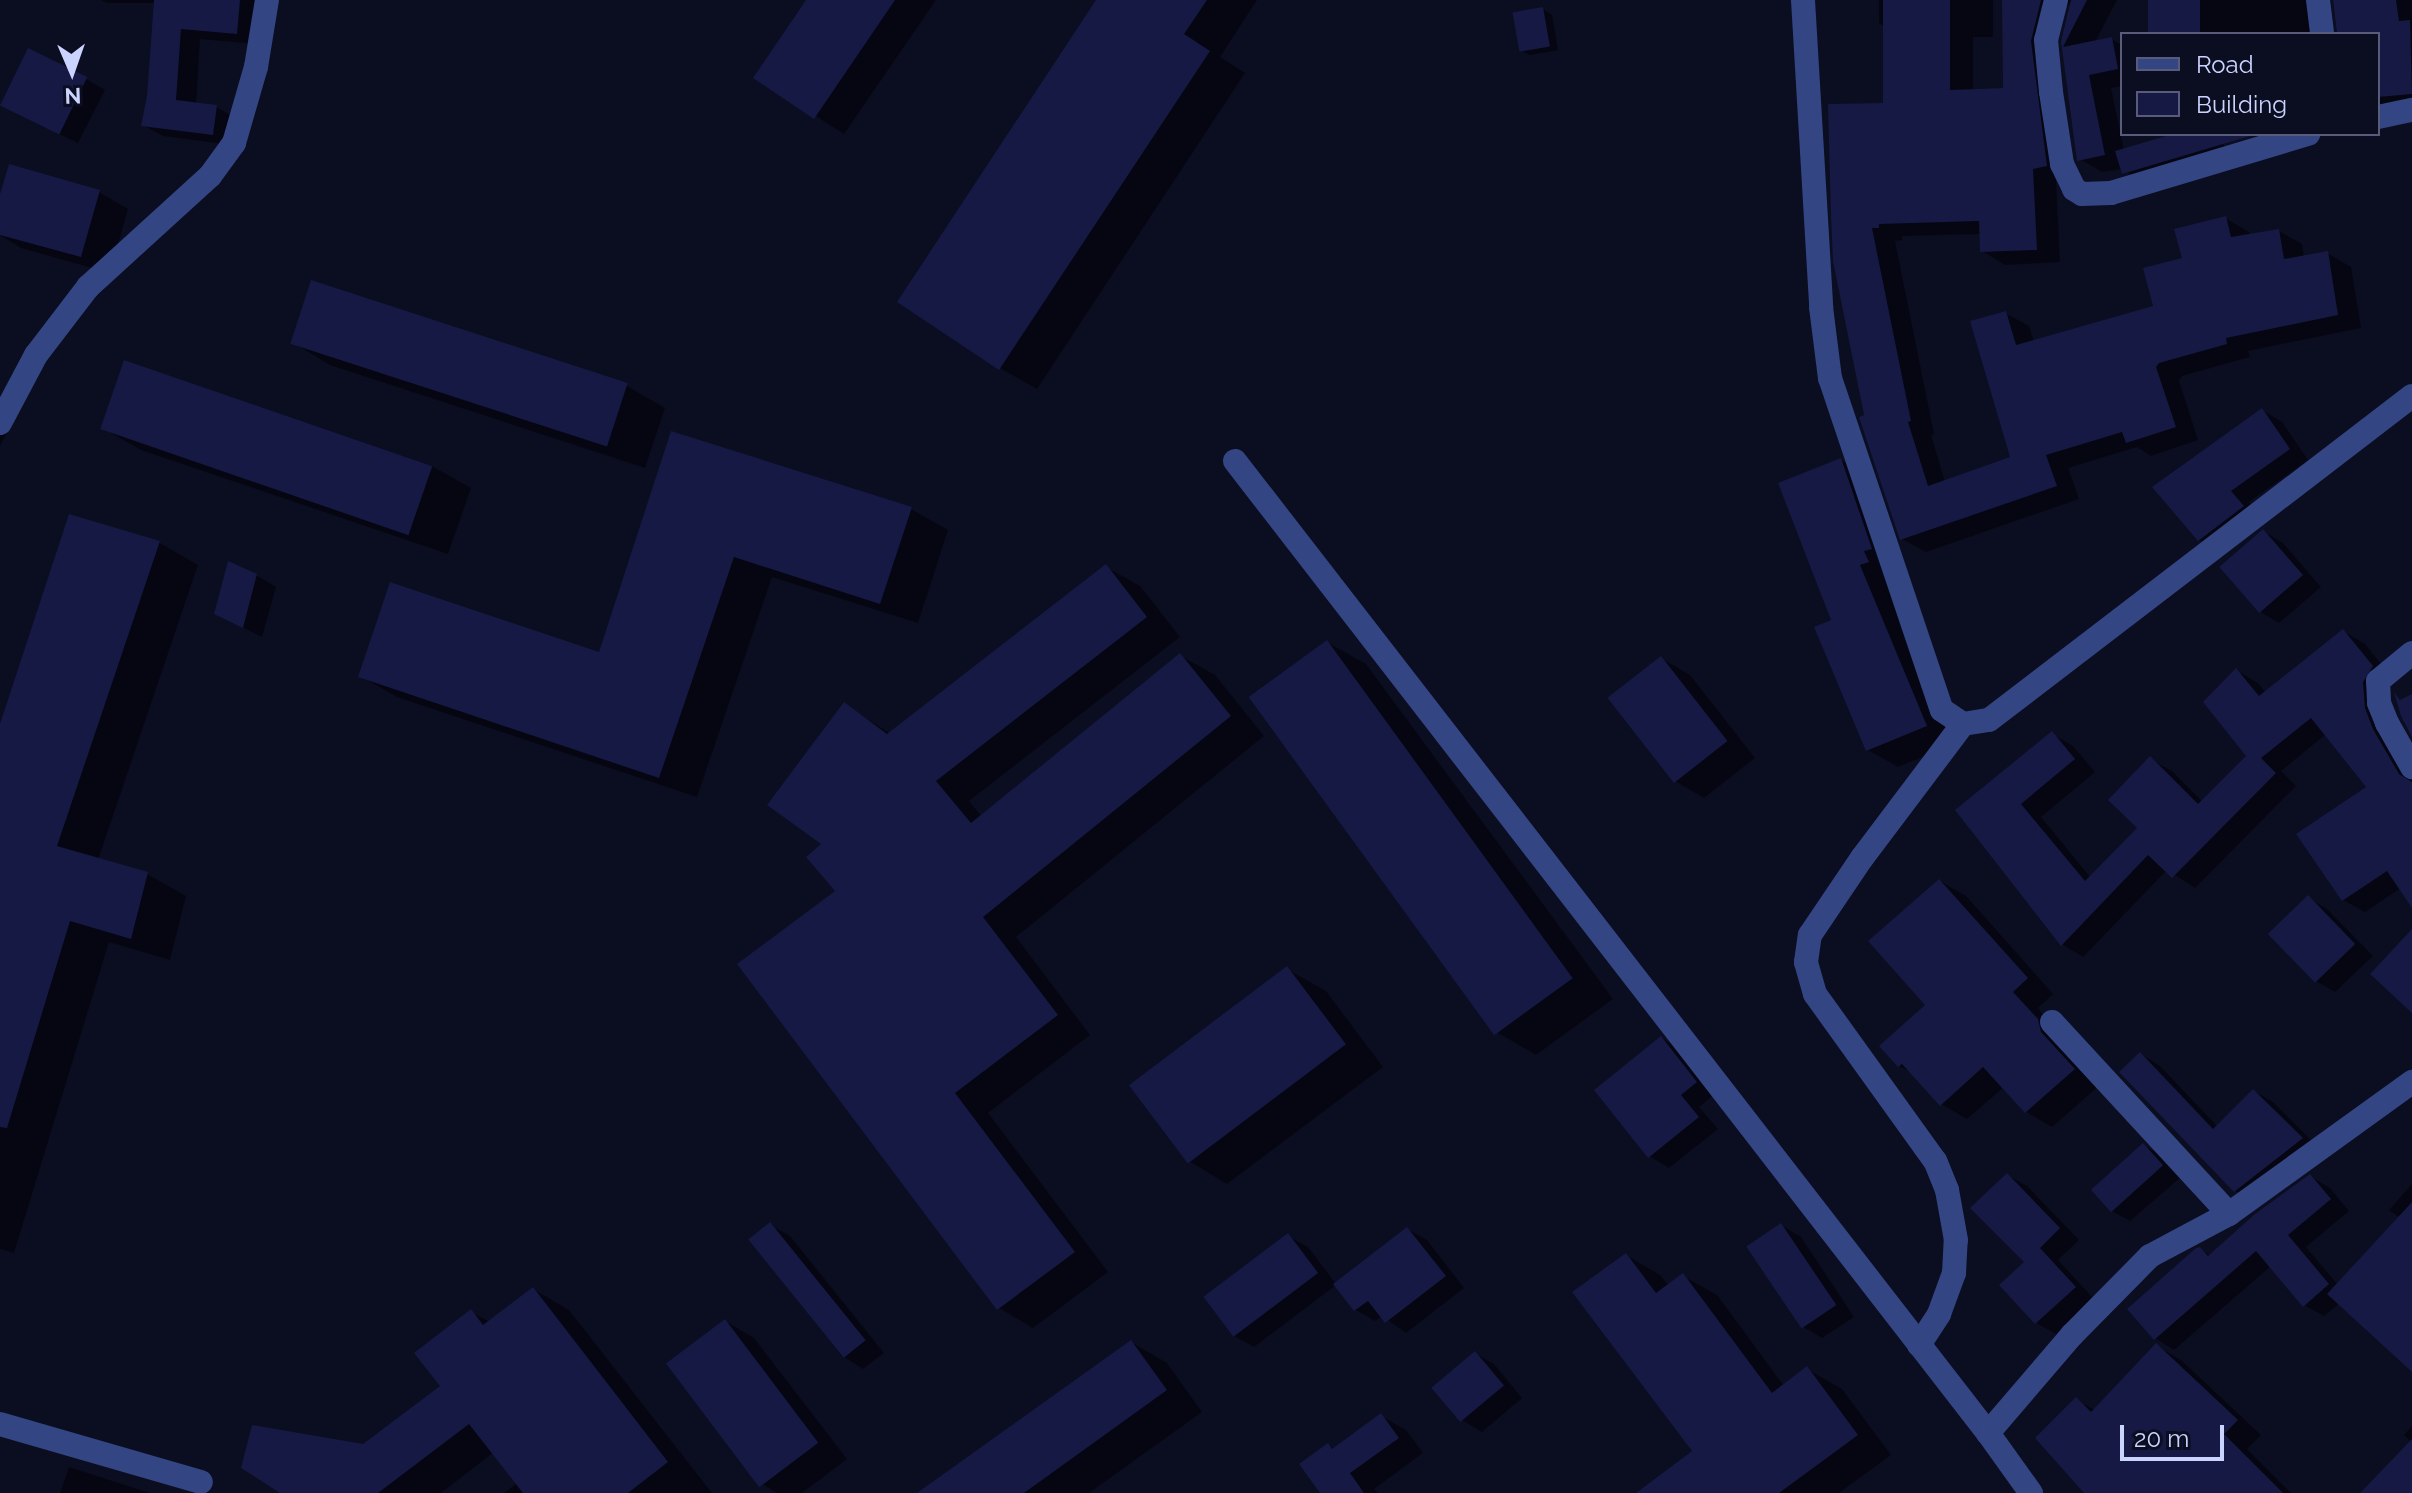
<!DOCTYPE html>
<html>
<head>
<meta charset="utf-8">
<style>
  body { margin:0 }
  #map { position:relative; width:2412px; height:1493px; overflow:hidden; background:#0b0d21; font-family:Raleway,sans-serif }
  div>[style] { position:absolute }
  .shadow>* { inset:0; background:#0007; transform-origin:0 0 }
  .building>* { inset:0; background:#161943; transform-origin:0 0 }
  .minor>* { height:24px; margin:-12px; padding:0 12px; transform-origin:12px; border-radius:12px; background:#334583 }
  span { translate:-50% -50%; white-space:nowrap; text-align:center; line-height:1.15; -webkit-text-stroke:6px #0b0d21; paint-order:stroke }
  .legend { position:absolute; left:2120px; top:32px; width:260px; height:104px; box-sizing:border-box; background:#0b0d21; border:2px solid #585c7a; margin:0; padding:10px 14px; list-style:none; font-size:24px; color:#cbd3ff }
  .legend li { display:flex; align-items:center; gap:16px; height:40px }
  .legend b { width:40px; border:2px solid #585c7a }
  .north { position:absolute; left:32px; top:32px; width:80px; height:80px; -webkit-text-stroke:6px #0b0d21; paint-order:stroke; rotate:178deg; font-size:22px; font-weight:700; line-height:32px; text-align:center; color:#cbd3ff }
  .north::after { content:''; display:block; margin:auto; width:28px; height:36px; background:#cbd3ff; clip-path:polygon(50% 0,100% 100%,50% 72%,0 100%) }
  .scale { position:absolute; left:2120px; top:1425px; width:104px; height:36px; box-sizing:border-box; border:4px solid #cbd3ff; border-top:0; padding-left:10px; font-size:24px; line-height:28px; white-space:nowrap; color:#cbd3ff; -webkit-text-stroke:6px #0b0d21; paint-order:stroke }
</style>
</head>
<body>
<div id="map">
  <div class="shadow">
    <i style="clip-path:polygon(101px 0,260px 0,257px 44px,200px 39px,196px 105px,216px 107px,236px 118px,232px 145px,163px 136px,143px 125px,149px 97px,156px 3px,107px 3px)"></i>
    <i style="clip-path:polygon(809px 0,936px 0,844px 134px,756px 78px)"></i>
    <i style="clip-path:polygon(1098px 0,1257px 0,1220px 57px,1245px 73px,1037px 389px,1000px 368px)"></i>
    <i style="clip-path:polygon(1879px 0,1993px 0,1993px 37px,1973px 37px,1973px 93px,2005px 90px,2012px 0,2117px 0,2095px 42px,2111px 39px,2122px 45px,2122px 86px,2111px 88px,2124px 150px,2180px 134px,2214px 134px,2222px 139px,2228px 159px,2143px 184px,2123px 169px,2102px 172px,2078px 158px,2063px 41px,2071px 2px,2064px 10px,2054px 55px,2070px 179px,2056px 181px,2060px 262px,2005px 265px,1982px 251px,1981px 234px,1902px 236px,1902px 240px,1895px 241px,1934px 434px,1931px 435px,1945px 482px,2012px 458px,2005px 313px,2029px 326px,2034px 342px,2156px 307px,2184px 259px,2225px 218px,2249px 232px,2250px 236px,2279px 231px,2302px 244px,2304px 257px,2327px 253px,2351px 267px,2361px 328px,2248px 351px,2250px 357px,2182px 376px,2179px 381px,2198px 440px,2151px 456px,2137px 447px,2068px 468px,2079px 499px,1926px 552px,1902px 539px,1867px 417px,1835px 261px,1885px 105px,1885px 27px,1879px 23px)"></i>
    <i style="left:2150px;top:0;width:178px;height:34px"></i>
    <i style="clip-path:polygon(2333px 0,2412px 0,2412px 106px,2378px 108px,2378px 34px,2337px 34px)"></i>
    <i style="clip-path:polygon(1543px 9px,1552px 15px,1558px 50px,1530px 55px,1520px 50px)"></i>
    <i style="clip-path:polygon(86px 79px,105px 90px,78px 143px,22px 116px)"></i>
    <i style="clip-path:polygon(99px 192px,128px 209px,110px 273px,21px 248px,0 235px,0 201px)"></i>
    <i style="clip-path:polygon(312px 283px,627px 386px,665px 408px,645px 468px,330px 365px,292px 342px)"></i>
    <i style="clip-path:polygon(0 402px,18px 412px,0 446px)"></i>
    <i style="clip-path:polygon(2262px 410px,2282px 422px,2308px 460px,2249px 502px,2262px 518px,2219px 551px,2199px 540px)"></i>
    <i style="clip-path:polygon(102px 428px,432px 466px,471px 488px,448px 554px,141px 450px)"></i>
    <i style="clip-path:polygon(673px 433px,911px 509px,948px 530px,918px 623px,772px 577px,697px 797px,397px 697px,360px 676px,600px 655px)"></i>
    <i style="clip-path:polygon(1841px 460px,1871px 477px,1956px 743px,1898px 767px,1868px 750px,1833px 621px)"></i>
    <i style="clip-path:polygon(70px 516px,160px 543px,198px 565px,98px 860px,147px 874px,186px 896px,170px 960px,109px 942px,14px 1253px,0 1249px,0 730px)"></i>
    <i style="clip-path:polygon(2263px 531px,2283px 543px,2321px 587px,2279px 623px,2259px 611px)"></i>
    <i style="clip-path:polygon(1106px 567px,1140px 586px,1180px 637px,969px 801px,982px 817px,1181px 656px,1215px 675px,1264px 736px,1016px 937px,1090px 1035px,988px 1113px,1108px 1272px,1033px 1328px,999px 1308px,838px 891px,824px 844px,845px 705px,891px 734px)"></i>
    <i style="clip-path:polygon(256px 575px,276px 587px,262px 637px,236px 624px)"></i>
    <i style="clip-path:polygon(2343px 631px,2365px 644px,2393px 679px,2385px 688px,2412px 774px,2412px 905px,2401px 888px,2365px 912px,2343px 900px,2369px 788px,2326px 734px,2281px 771px,2296px 786px,2195px 888px,2167px 870px,2083px 957px,2062px 944px,1958px 810px,2052px 734px,2073px 746px,2095px 772px,2041px 817px,2091px 878px,2140px 828px,2150px 759px,2172px 771px,2203px 802px,2249px 756px,2236px 670px,2258px 683px,2266px 693px)"></i>
    <i style="clip-path:polygon(1327px 642px,1366px 664px,1613px 999px,1536px 1055px,1498px 1033px,1250px 698px)"></i>
    <i style="clip-path:polygon(1661px 658px,1690px 675px,1755px 758px,1704px 798px,1675px 781px,1610px 697px)"></i>
    <i style="clip-path:polygon(1940px 881px,1966px 896px,2053px 994px,2038px 1008px,2100px 1085px,2052px 1127px,2026px 1112px,2004px 1087px,1967px 1119px,1941px 1104px,1914px 1074px,1899px 1066px,1928px 1006px)"></i>
    <i style="clip-path:polygon(2308px 898px,2327px 909px,2373px 956px,2335px 992px,2316px 981px)"></i>
    <i style="clip-path:polygon(1287px 969px,1326px 991px,1383px 1067px,1227px 1184px,1189px 1161px)"></i>
    <i style="clip-path:polygon(1662px 1038px,1681px 1050px,1715px 1094px,1699px 1107px,1718px 1129px,1669px 1168px,1649px 1156px)"></i>
    <i style="clip-path:polygon(2141px 1054px,2160px 1066px,2218px 1127px,2254px 1091px,2273px 1102px,2321px 1150px,2254px 1202px,2235px 1191px)"></i>
    <i style="clip-path:polygon(2143px 1145px,2163px 1156px,2181px 1177px,2130px 1221px,2110px 1210px,2093px 1190px)"></i>
    <i style="clip-path:polygon(2007px 1175px,2027px 1186px,2079px 1240px,2058px 1260px,2094px 1299px,2056px 1334px,2036px 1323px)"></i>
    <i style="clip-path:polygon(2310px 1176px,2330px 1188px,2349px 1211px,2306px 1247px,2338px 1285px,2400px 1218px,2389px 1210px,2412px 1184px,2412px 1369px,2340px 1303px,2324px 1316px,2304px 1305px,2271px 1266px,2174px 1350px,2155px 1338px,2200px 1249px,2211px 1256px)"></i>
    <i style="clip-path:polygon(770px 1225px,790px 1236px,884px 1353px,863px 1369px,844px 1357px)"></i>
    <i style="clip-path:polygon(1781px 1225px,1801px 1237px,1854px 1317px,1822px 1338px,1803px 1327px,1749px 1247px)"></i>
    <i style="clip-path:polygon(1407px 1229px,1427px 1240px,1464px 1288px,1406px 1333px,1382px 1316px,1375px 1321px,1356px 1310px,1336px 1285px,1254px 1347px,1234px 1336px,1288px 1236px,1308px 1247px,1336px 1284px)"></i>
    <i style="clip-path:polygon(1626px 1255px,1660px 1275px,1669px 1286px,1683px 1276px,1717px 1295px,1784px 1386px,1807px 1369px,1842px 1389px,1891px 1455px,1839px 1493px,1639px 1493px,1695px 1451px)"></i>
    <i style="clip-path:polygon(533px 1289px,569px 1310px,712px 1493px,504px 1493px,517px 1483px,494px 1452px,441px 1493px,283px 1493px,364px 1446px,443px 1386px,471px 1312px,490px 1322px)"></i>
    <i style="clip-path:polygon(725px 1321px,754px 1338px,847px 1459px,802px 1493px,777px 1493px,762px 1484px)"></i>
    <i style="clip-path:polygon(1131px 1342px,1167px 1363px,1202px 1412px,1089px 1493px,920px 1493px)"></i>
    <i style="clip-path:polygon(2157px 1346px,2181px 1360px,2261px 1435px,2247px 1449px,2291px 1493px,2088px 1493px,2076px 1400px,2095px 1410px)"></i>
    <i style="clip-path:polygon(1475px 1353px,1494px 1364px,1522px 1398px,1482px 1432px,1462px 1420px)"></i>
    <i style="clip-path:polygon(1381px 1416px,1406px 1430px,1423px 1453px,1374px 1489px,1378px 1493px,1322px 1493px,1328px 1445px,1335px 1449px)"></i>
    <i style="clip-path:polygon(2412px 1426px,2412px 1493px,2362px 1493px,2412px 1443px,2404px 1435px)"></i>
    <i style="clip-path:polygon(69px 1467px,150px 1493px,60px 1493px)"></i>
  </div>
  <div class="building">
    <i style="clip-path:polygon(154px 0,240px 0,237px 34px,181px 29px,176px 100px,217px 105px,213px 135px,141px 126px,147px 96px)"></i>
    <i style="clip-path:polygon(806px 0,895px 0,814px 119px,753px 78px)"></i>
    <i style="clip-path:polygon(1096px 0,1207px 0,1184px 34px,1210px 51px,999px 370px,897px 302px)"></i>
    <i style="clip-path:polygon(1883px 0,1950px 0,1950px 90px,2003px 88px,2002px 0,2041px 0,2031px 41px,2047px 166px,2033px 169px,2037px 250px,1980px 252px,1979px 221px,1879px 224px,1879px 228px,1872px 228px,1911px 421px,1908px 422px,1928px 486px,2010px 457px,1970px 321px,2006px 311px,2016px 345px,2153px 306px,2143px 268px,2182px 258px,2174px 229px,2226px 216px,2231px 237px,2279px 229px,2284px 259px,2328px 251px,2338px 315px,2226px 338px,2227px 344px,2159px 363px,2156px 367px,2176px 427px,2126px 443px,2122px 432px,2046px 455px,2057px 486px,1900px 540px,1859px 417px,1864px 415px,1833px 261px,1831px 216px,1828px 104px,1883px 103px)"></i>
    <i style="clip-path:polygon(2071px 0,2087px 0,2063px 47px,2112px 37px,2118px 69px,2089px 75px,2105px 155px,2077px 161px,2061px 41px)"></i>
    <i style="left:2148px;top:0;width:52px;height:34px"></i>
    <i style="clip-path:polygon(2333px 0,2396px 0,2399px 21px,2410px 20px,2412px 94px,2378px 97px,2378px 34px,2337px 34px)"></i>
    <i style="left:1543px;top:7px;width:40px;height:31px;rotate:80deg"></i>
    <i style="left:28px;top:48px;width:66px;height:64px;rotate:26deg"></i>
    <i style="clip-path:polygon(2173px 134px,2250px 134px,2250px 136px,2122px 174px,2115px 151px)"></i>
    <i style="clip-path:polygon(9px 164px,100px 190px,81px 257px,0 235px,0 194px)"></i>
    <i style="left:311px;top:280px;width:333px;height:67px;rotate:18deg"></i>
    <i style="left:124px;top:360px;width:326px;height:73px;rotate:19deg"></i>
    <i style="clip-path:polygon(2262px 408px,2290px 449px,2231px 491px,2244px 506px,2198px 541px,2152px 487px)"></i>
    <i style="clip-path:polygon(671px 431px,912px 507px,880px 604px,734px 557px,659px 778px,358px 677px,390px 582px,599px 652px)"></i>
    <i style="clip-path:polygon(1841px 458px,1872px 549px,1864px 551px,1869px 562px,1860px 565px,1927px 726px,1866px 751px,1814px 627px,1831px 620px,1778px 483px)"></i>
    <i style="clip-path:polygon(69px 514px,160px 541px,57px 846px,148px 872px,131px 939px,70px 921px,7px 1128px,0 1127px,0 724px)"></i>
    <i style="left:2263px;top:529px;width:61px;height:58px;rotate:49deg"></i>
    <i style="clip-path:polygon(228px 561px,257px 574px,243px 628px,214px 614px)"></i>
    <i style="clip-path:polygon(1106px 564px,1147px 617px,936px 781px,971px 823px,1180px 653px,1231px 716px,983px 917px,1058px 1015px,955px 1093px,1075px 1252px,997px 1310px,737px 964px,835px 891px,806px 857px,821px 844px,767px 805px,844px 702px,887px 734px)"></i>
    <i style="clip-path:polygon(2343px 629px,2373px 666px,2363px 682px,2365px 708px,2373px 729px,2399px 774px,2412px 782px,2412px 908px,2387px 871px,2342px 901px,2296px 834px,2366px 787px,2311px 718px,2261px 758px,2276px 773px,2172px 878px,2148px 855px,2061px 946px,1955px 810px,2052px 731px,2075px 759px,2021px 804px,2085px 881px,2137px 828px,2108px 800px,2150px 756px,2198px 804px,2246px 756px,2203px 702px,2236px 668px,2259px 696px)"></i>
    <i style="left:1327px;top:640px;width:418px;height:97px;rotate:54deg"></i>
    <i style="left:1661px;top:656px;width:108px;height:68px;rotate:52deg"></i>
    <i style="clip-path:polygon(2394px 692px,2400px 700px,2412px 694px,2412px 737px,2401px 716px)"></i>
    <i style="clip-path:polygon(1939px 879px,2028px 978px,2013px 992px,2038px 1019px,2041px 1032px,2075px 1069px,2025px 1113px,1983px 1067px,1940px 1106px,1902px 1064px,1898px 1067px,1879px 1046px,1925px 1005px,1868px 941px)"></i>
    <i style="left:2308px;top:895px;width:68px;height:56px;rotate:46deg"></i>
    <i style="clip-path:polygon(2412px 929px,2412px 1013px,2370px 974px)"></i>
    <i style="left:1287px;top:966px;width:98px;height:198px;rotate:53deg"></i>
    <i style="clip-path:polygon(1661px 1036px,1697px 1082px,1681px 1095px,1699px 1117px,1648px 1158px,1594px 1090px)"></i>
    <i style="clip-path:polygon(2140px 1052px,2213px 1129px,2253px 1089px,2303px 1138px,2234px 1192px,2119px 1072px)"></i>
    <i style="left:2143px;top:1143px;width:30px;height:70px;rotate:48deg"></i>
    <i style="clip-path:polygon(2007px 1173px,2060px 1228px,2040px 1248px,2076px 1287px,2035px 1324px,1999px 1285px,2024px 1262px,1970px 1208px)"></i>
    <i style="clip-path:polygon(2310px 1174px,2331px 1199px,2288px 1235px,2329px 1284px,2303px 1307px,2256px 1251px,2154px 1340px,2127px 1309px,2196px 1248px,2200px 1247px,2208px 1256px,2255px 1214px)"></i>
    <i style="clip-path:polygon(2412px 1202px,2412px 1372px,2327px 1294px)"></i>
    <i style="left:770px;top:1222px;width:152px;height:28px;rotate:51deg"></i>
    <i style="left:1781px;top:1223px;width:99px;height:42px;rotate:56deg"></i>
    <i style="clip-path:polygon(1407px 1227px,1446px 1276px,1385px 1323px,1368px 1301px,1354px 1311px,1333px 1284px)"></i>
    <i style="left:1288px;top:1233px;width:50px;height:106px;rotate:53deg"></i>
    <i style="clip-path:polygon(1626px 1253px,1656px 1293px,1683px 1273px,1772px 1393px,1807px 1366px,1858px 1435px,1779px 1493px,1636px 1493px,1692px 1451px,1572px 1292px)"></i>
    <i style="clip-path:polygon(533px 1287px,668px 1462px,628px 1493px,523px 1493px,469px 1424px,378px 1493px,280px 1493px,241px 1468px,252px 1425px,363px 1444px,440px 1386px,414px 1353px,471px 1309px,483px 1325px)"></i>
    <i style="left:725px;top:1319px;width:155px;height:74px;rotate:53deg"></i>
    <i style="clip-path:polygon(1131px 1340px,1167px 1390px,1024px 1493px,917px 1493px)"></i>
    <i style="clip-path:polygon(2156px 1343px,2238px 1420px,2224px 1434px,2283px 1493px,2084px 1493px,2035px 1438px,2076px 1397px,2091px 1412px)"></i>
    <i style="left:1475px;top:1351px;width:45px;height:57px;rotate:50deg"></i>
    <i style="clip-path:polygon(1381px 1413px,1399px 1438px,1350px 1473px,1364px 1493px,1320px 1493px,1299px 1464px,1328px 1443px,1332px 1449px)"></i>
    <i style="clip-path:polygon(2412px 1439px,2412px 1493px,2360px 1493px)"></i>
  </div>
  <div class="minor">
    <i style="left:1803px;top:0;width:308px;rotate:86.6deg"></i>
    <i style="left:1821px;top:307px;width:72px;rotate:82.8deg"></i>
    <i style="left:1830px;top:378px;width:350px;rotate:71.4deg"></i>
    <i style="left:1942px;top:710px;width:25px;rotate:34deg"></i>
    <i style="left:1963px;top:724px;width:26px;rotate:-9deg"></i>
    <i style="left:1989px;top:720px;width:533px;rotate:-37.45deg"></i>
    <i style="left:2056px;top:0;width:41px;rotate:104deg"></i>
    <i style="left:2046px;top:40px;width:52px;rotate:84.5deg"></i>
    <i style="left:2051px;top:92px;width:73px;rotate:81.3deg"></i>
    <i style="left:2062px;top:164px;width:28px;rotate:64deg"></i>
    <i style="left:2074px;top:189px;width:9px;rotate:32deg"></i>
    <i style="left:2082px;top:194px;width:29px;rotate:-2deg"></i>
    <i style="left:2111px;top:193px;width:206px;rotate:-16.7deg"></i>
    <i style="left:2318px;top:0;width:34px;rotate:83deg"></i>
    <i style="left:2378px;top:117px;width:35px;rotate:-12deg"></i>
    <i style="left:0;top:423px;width:77px;rotate:-62.1deg"></i>
    <i style="left:36px;top:355px;width:86px;rotate:-52.6deg"></i>
    <i style="left:88px;top:287px;width:165px;rotate:-42.3deg"></i>
    <i style="left:210px;top:176px;width:41px;rotate:-54deg"></i>
    <i style="left:234px;top:143px;width:79px;rotate:-73.9deg"></i>
    <i style="left:256px;top:67px;width:68px;rotate:-80.7deg"></i>
    <i style="left:1235px;top:461px;width:1230px;rotate:52.24deg"></i>
    <i style="left:1988px;top:1433px;width:74px;rotate:54.4deg"></i>
    <i style="left:2412px;top:653px;width:44px;rotate:140.5deg"></i>
    <i style="left:2378px;top:681px;width:22px;rotate:87deg"></i>
    <i style="left:2379px;top:703px;width:22px;rotate:68deg"></i>
    <i style="left:2387px;top:723px;width:51px;rotate:60.4deg"></i>
    <i style="left:2052px;top:1022px;width:261px;rotate:47.3deg"></i>
    <i style="left:1919px;top:1345px;width:37px;rotate:-57deg"></i>
    <i style="left:1939px;top:1314px;width:44px;rotate:-69.9deg"></i>
    <i style="left:1954px;top:1273px;width:33px;rotate:-87deg"></i>
    <i style="left:1956px;top:1240px;width:51px;rotate:-100.2deg"></i>
    <i style="left:1947px;top:1190px;width:31px;rotate:-112deg"></i>
    <i style="left:1935px;top:1161px;width:206px;rotate:-125.7deg"></i>
    <i style="left:1815px;top:994px;width:33px;rotate:-106deg"></i>
    <i style="left:1806px;top:962px;width:27px;rotate:-82deg"></i>
    <i style="left:1810px;top:935px;width:93px;rotate:-56deg"></i>
    <i style="left:1862px;top:858px;width:168px;rotate:-53deg"></i>
    <i style="left:0;top:1424px;width:209px;rotate:16.1deg"></i>
    <i style="left:1988px;top:1433px;width:129px;rotate:-49.4deg"></i>
    <i style="left:2072px;top:1335px;width:111px;rotate:-45.4deg"></i>
    <i style="left:2150px;top:1256px;width:89px;rotate:-28deg"></i>
    <i style="left:2229px;top:1214px;width:226px;rotate:-35.8deg"></i>
  </div>
  <ul class="legend">
  <li><b style="height:10px;background:#334583"></b>Road</li>
  <li><b style="height:22px;background:#161943"></b>Building</li>
  </ul>
  <div class="north">N</div>
  <div class="scale">20 m</div>
</div>
</body>
</html>
